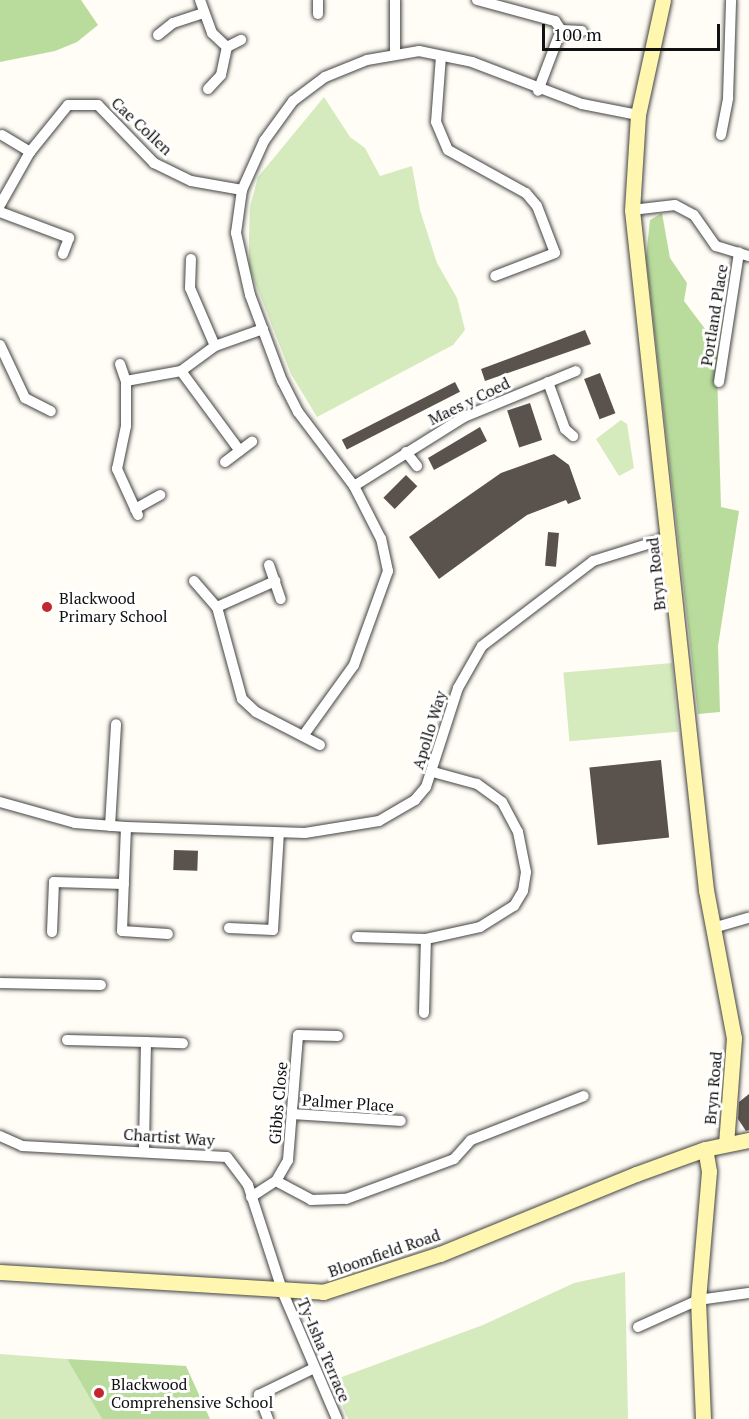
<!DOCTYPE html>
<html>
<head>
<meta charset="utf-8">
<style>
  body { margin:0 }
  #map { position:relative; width:749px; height:1419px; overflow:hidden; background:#fffdf5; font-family:"PT Serif",serif }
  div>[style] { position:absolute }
  .green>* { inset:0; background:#d5ebbd; transform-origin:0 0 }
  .forest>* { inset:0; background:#b9dc9c }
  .building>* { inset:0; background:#5a524d; transform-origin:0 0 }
  .roads { filter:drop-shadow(0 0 2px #444) drop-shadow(0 0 2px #444) }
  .street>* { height:10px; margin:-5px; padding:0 5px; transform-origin:5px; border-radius:5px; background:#fff }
  .secondary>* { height:15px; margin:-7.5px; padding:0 7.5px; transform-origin:7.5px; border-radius:7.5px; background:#fff6b0 }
  .dots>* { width:16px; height:16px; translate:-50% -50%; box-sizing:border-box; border:3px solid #fff; border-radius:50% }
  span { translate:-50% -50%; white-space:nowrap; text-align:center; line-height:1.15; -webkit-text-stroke:6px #fff; paint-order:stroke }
  .street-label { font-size:16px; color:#111 }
  .poi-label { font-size:16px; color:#111 }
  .left { translate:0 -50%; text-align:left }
  .scale { position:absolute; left:542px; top:24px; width:178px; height:27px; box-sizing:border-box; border:3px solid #111; border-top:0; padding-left:8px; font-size:18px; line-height:21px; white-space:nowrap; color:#111; -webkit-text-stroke:4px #fff; paint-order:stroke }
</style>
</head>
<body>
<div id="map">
  <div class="green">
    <i style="clip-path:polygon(324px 97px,350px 137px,365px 148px,380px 176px,412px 166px,420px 210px,437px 263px,457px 298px,465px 330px,453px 345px,317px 417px,291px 374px,249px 267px,249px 237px,250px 207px,258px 177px)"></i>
    <i style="clip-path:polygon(621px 420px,627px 424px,634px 468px,619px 476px,596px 439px)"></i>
    <i style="left:672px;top:663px;width:69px;height:109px;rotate:85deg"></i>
    <i style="clip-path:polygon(625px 1272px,628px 1419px,348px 1419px,331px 1381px,483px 1325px,574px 1283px)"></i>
    <i style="clip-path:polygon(0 1354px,67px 1359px,102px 1419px,0 1419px)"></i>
  </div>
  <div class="forest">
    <i style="clip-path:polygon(0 0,81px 0,98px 25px,77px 42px,55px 51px,0 62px)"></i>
    <i style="clip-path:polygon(662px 213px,670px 258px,687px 283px,684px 301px,721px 350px,717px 372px,721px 507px,739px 511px,718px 646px,720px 712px,698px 714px,646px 257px,650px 220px)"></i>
    <i style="clip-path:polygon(67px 1359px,186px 1366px,210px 1419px,102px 1419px)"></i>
  </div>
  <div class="building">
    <i style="clip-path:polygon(585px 330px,591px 344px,485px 381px,481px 369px)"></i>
    <i style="left:600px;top:373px;width:43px;height:17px;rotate:69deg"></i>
    <i style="left:455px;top:382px;width:11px;height:127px;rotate:63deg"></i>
    <i style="left:530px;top:403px;width:39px;height:24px;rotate:72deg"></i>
    <i style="clip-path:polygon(480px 427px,487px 441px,434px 470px,428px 458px)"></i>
    <i style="clip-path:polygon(554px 454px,569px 465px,581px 499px,568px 504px,566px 500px,527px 515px,439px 579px,409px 537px,501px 473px)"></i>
    <i style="left:406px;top:475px;width:16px;height:32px;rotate:45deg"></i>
    <i style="left:548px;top:532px;width:11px;height:34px;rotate:5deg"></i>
    <i style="left:661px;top:760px;width:78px;height:72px;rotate:84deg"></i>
    <i style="left:174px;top:850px;width:24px;height:20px;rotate:2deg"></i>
    <i style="clip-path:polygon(749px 1094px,749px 1130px,746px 1131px,738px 1119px,739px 1102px)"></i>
  </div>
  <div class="roads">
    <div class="street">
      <i style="left:200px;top:0;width:35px;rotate:70deg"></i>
      <i style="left:212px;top:33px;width:21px;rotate:43deg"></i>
      <i style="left:227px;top:47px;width:16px;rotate:-27deg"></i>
      <i style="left:318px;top:0;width:14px;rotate:90deg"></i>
      <i style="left:395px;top:0;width:53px;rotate:90deg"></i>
      <i style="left:477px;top:0;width:81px;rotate:15.1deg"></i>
      <i style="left:555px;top:21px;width:11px;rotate:56deg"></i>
      <i style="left:561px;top:30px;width:65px;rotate:110.7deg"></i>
      <i style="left:561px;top:30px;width:21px;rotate:3deg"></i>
      <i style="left:158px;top:35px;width:19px;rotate:-39deg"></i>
      <i style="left:173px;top:23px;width:32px;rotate:-18deg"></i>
      <i style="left:441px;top:56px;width:66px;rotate:94.3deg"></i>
      <i style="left:436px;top:122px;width:30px;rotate:67deg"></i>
      <i style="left:448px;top:150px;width:89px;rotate:28.9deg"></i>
      <i style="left:526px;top:193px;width:17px;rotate:50deg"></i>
      <i style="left:537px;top:206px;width:50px;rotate:69deg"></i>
      <i style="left:555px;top:253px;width:64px;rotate:159deg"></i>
      <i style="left:208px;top:89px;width:19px;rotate:-47deg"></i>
      <i style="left:221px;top:75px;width:29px;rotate:-78deg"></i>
      <i style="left:2px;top:135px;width:33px;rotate:31deg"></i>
      <i style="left:721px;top:135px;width:38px;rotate:-79deg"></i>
      <i style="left:728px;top:98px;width:98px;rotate:-88.2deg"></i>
      <i style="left:0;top:205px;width:61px;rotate:-60.5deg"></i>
      <i style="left:30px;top:152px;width:60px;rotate:-51deg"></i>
      <i style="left:68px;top:105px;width:30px"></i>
      <i style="left:98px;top:105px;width:81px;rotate:46deg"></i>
      <i style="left:154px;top:163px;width:41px;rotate:25.9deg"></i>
      <i style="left:191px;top:181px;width:52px;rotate:10deg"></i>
      <i style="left:632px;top:210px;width:43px;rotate:-6.6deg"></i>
      <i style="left:675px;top:205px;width:21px;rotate:28deg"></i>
      <i style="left:694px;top:215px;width:38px;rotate:55deg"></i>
      <i style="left:716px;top:246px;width:34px;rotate:17deg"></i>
      <i style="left:0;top:212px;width:74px;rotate:20.6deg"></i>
      <i style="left:69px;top:238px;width:17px;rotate:111deg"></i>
      <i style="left:191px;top:259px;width:29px;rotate:92deg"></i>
      <i style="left:190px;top:288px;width:63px;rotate:66.7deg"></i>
      <i style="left:0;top:345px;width:59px;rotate:64.7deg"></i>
      <i style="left:25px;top:398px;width:29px;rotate:27deg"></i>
      <i style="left:120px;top:364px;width:18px;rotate:71deg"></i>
      <i style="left:181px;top:371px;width:99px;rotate:53.6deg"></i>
      <i style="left:548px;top:382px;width:50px;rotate:70.1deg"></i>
      <i style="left:565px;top:429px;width:11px;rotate:41deg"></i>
      <i style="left:719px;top:382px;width:131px;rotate:-81.2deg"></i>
      <i style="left:406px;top:452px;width:18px;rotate:52deg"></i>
      <i style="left:225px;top:462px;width:34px;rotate:-37deg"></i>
      <i style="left:354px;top:486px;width:130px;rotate:-32.1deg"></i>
      <i style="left:464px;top:417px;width:121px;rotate:-22.3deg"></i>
      <i style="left:135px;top:509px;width:29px;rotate:-29deg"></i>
      <i style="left:138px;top:515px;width:51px;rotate:-114.5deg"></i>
      <i style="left:117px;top:469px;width:44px;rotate:-78.2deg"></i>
      <i style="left:126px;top:426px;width:45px;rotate:-90deg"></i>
      <i style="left:126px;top:381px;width:56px;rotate:-10.3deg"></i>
      <i style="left:181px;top:371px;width:42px;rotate:-36.3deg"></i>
      <i style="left:215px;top:346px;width:51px;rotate:-19.5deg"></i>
      <i style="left:269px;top:565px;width:36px;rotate:71deg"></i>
      <i style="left:194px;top:581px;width:35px;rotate:49deg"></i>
      <i style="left:217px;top:607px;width:95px;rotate:74.8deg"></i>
      <i style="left:242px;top:699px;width:19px;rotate:43deg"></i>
      <i style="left:256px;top:712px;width:72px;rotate:27.3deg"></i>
      <i style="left:217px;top:607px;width:64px;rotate:-24.1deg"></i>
      <i style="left:303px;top:736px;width:87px;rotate:-54.3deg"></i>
      <i style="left:354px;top:665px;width:100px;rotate:-70.1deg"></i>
      <i style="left:388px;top:571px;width:33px;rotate:-102deg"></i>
      <i style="left:381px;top:539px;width:59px;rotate:-117deg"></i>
      <i style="left:354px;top:486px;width:93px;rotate:-127.1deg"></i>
      <i style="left:298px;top:412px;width:35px;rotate:-117deg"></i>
      <i style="left:282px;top:381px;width:92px;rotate:-110.4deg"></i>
      <i style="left:250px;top:295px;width:64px;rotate:-102.7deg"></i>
      <i style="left:236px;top:233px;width:43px;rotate:-82.1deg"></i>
      <i style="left:242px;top:190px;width:54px;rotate:-65.8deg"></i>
      <i style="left:264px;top:141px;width:49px;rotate:-54.1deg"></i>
      <i style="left:293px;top:101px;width:40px;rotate:-37deg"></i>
      <i style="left:325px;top:77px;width:45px;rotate:-22deg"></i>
      <i style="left:367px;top:60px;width:53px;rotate:-9.8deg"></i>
      <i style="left:419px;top:51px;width:54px;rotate:11.7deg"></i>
      <i style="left:472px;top:62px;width:118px;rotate:20.9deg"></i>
      <i style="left:582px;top:104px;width:57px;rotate:11.1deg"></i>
      <i style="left:0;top:802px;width:78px;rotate:15.6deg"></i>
      <i style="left:75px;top:823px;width:51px;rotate:4.5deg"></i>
      <i style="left:126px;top:827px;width:179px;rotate:1.9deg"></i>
      <i style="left:305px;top:833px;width:75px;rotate:-9.2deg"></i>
      <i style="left:379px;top:821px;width:42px;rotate:-30.3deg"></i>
      <i style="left:415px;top:800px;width:17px;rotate:-50deg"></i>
      <i style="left:426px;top:787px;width:104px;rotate:-72.1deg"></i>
      <i style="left:458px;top:688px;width:48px;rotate:-60.3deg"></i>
      <i style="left:482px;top:646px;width:140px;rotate:-37.4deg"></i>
      <i style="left:593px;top:561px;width:81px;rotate:-17.3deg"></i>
      <i style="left:110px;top:826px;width:102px;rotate:-86.6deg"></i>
      <i style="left:126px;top:827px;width:104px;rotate:92.2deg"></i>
      <i style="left:122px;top:931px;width:46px;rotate:3.7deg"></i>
      <i style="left:229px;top:928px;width:44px;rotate:2.6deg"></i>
      <i style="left:273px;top:930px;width:97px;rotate:-86.5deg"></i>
      <i style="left:713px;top:928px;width:37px;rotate:-16deg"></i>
      <i style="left:52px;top:932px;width:50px;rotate:-87.7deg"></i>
      <i style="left:54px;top:882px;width:70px;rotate:1.6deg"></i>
      <i style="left:357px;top:937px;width:69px;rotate:1.7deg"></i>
      <i style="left:426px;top:939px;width:55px;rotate:-12.5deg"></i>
      <i style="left:480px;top:927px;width:40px;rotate:-32deg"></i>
      <i style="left:514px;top:906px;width:17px;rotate:-59deg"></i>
      <i style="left:523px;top:891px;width:19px;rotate:-81deg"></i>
      <i style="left:526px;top:872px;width:41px;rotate:-101.3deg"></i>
      <i style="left:518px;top:832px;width:34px;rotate:-118deg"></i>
      <i style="left:502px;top:802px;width:31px;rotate:-144deg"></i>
      <i style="left:477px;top:784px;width:46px;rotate:-164.7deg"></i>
      <i style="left:0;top:983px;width:101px;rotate:1.1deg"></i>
      <i style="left:424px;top:1013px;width:74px;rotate:-88.5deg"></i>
      <i style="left:67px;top:1040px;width:79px;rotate:1.5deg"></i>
      <i style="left:146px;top:1042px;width:107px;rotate:91.1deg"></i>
      <i style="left:146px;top:1042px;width:37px;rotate:2deg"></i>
      <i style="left:293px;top:1114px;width:108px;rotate:3.7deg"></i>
      <i style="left:0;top:1136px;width:24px;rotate:24deg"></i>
      <i style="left:22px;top:1146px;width:205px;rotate:3.1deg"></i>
      <i style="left:227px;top:1157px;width:35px;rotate:53deg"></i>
      <i style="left:248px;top:1185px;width:114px;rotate:72deg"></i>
      <i style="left:283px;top:1293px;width:137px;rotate:66.8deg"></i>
      <i style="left:276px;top:1181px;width:40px;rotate:28deg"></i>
      <i style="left:311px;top:1200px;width:35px;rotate:-2deg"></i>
      <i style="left:346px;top:1199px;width:115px;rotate:-20.3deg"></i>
      <i style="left:454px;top:1159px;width:25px;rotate:-48deg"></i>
      <i style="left:471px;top:1140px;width:121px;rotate:-21.3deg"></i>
      <i style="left:251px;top:1197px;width:30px;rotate:-33deg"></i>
      <i style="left:276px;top:1181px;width:24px;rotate:-60deg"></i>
      <i style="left:288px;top:1160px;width:125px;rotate:-85.4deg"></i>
      <i style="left:298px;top:1035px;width:40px;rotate:1.4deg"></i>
      <i style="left:638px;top:1327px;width:66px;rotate:-24.2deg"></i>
      <i style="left:698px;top:1300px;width:51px;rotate:-7.8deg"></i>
      <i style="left:268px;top:1419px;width:26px;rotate:-111deg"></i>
      <i style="left:259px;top:1395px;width:61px;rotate:-26.1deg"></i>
    </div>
    <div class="secondary">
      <i style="left:663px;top:0;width:118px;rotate:102.3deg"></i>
      <i style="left:638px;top:115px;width:95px;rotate:93.6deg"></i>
      <i style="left:632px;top:210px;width:684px;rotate:83.79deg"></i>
      <i style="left:706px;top:890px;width:151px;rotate:79.3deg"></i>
      <i style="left:734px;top:1038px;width:106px;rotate:94.3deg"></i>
      <i style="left:0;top:1272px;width:324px;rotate:3.5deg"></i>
      <i style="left:323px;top:1292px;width:123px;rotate:-18deg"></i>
      <i style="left:440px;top:1254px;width:212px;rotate:-22.2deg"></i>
      <i style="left:636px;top:1174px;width:73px;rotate:-19.9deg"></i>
      <i style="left:705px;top:1149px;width:45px;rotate:-11.6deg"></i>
      <i style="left:703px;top:1419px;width:119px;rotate:-92.4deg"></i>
      <i style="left:698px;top:1300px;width:129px;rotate:-85.1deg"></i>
      <i style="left:709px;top:1171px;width:22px;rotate:-100deg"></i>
    </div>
  </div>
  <div class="dots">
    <i style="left:47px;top:607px;background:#c4262e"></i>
    <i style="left:99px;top:1393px;background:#c4262e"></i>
  </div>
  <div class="street-label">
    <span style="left:142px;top:126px;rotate:43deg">Cae Collen</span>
    <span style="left:714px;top:315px;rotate:-81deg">Portland Place</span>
    <span style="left:469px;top:401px;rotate:-26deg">Maes y Coed</span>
    <span style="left:656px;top:574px;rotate:-96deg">Bryn Road</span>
    <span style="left:429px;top:730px;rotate:-73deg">Apollo Way</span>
    <span style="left:713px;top:1088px;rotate:-85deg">Bryn Road</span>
    <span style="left:278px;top:1103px;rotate:-85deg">Gibbs Close</span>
    <span style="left:348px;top:1103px;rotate:4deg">Palmer Place</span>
    <span style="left:169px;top:1137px;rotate:4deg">Chartist Way</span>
    <span style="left:384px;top:1253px;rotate:-19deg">Bloomfield Road</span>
    <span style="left:324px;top:1350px;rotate:67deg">Ty-Isha Terrace</span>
  </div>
  <div class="poi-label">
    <span class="left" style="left:59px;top:607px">Blackwood<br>Primary School</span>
    <span class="left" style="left:111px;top:1393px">Blackwood<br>Comprehensive School</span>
  </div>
  <div class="scale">100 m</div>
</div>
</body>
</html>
